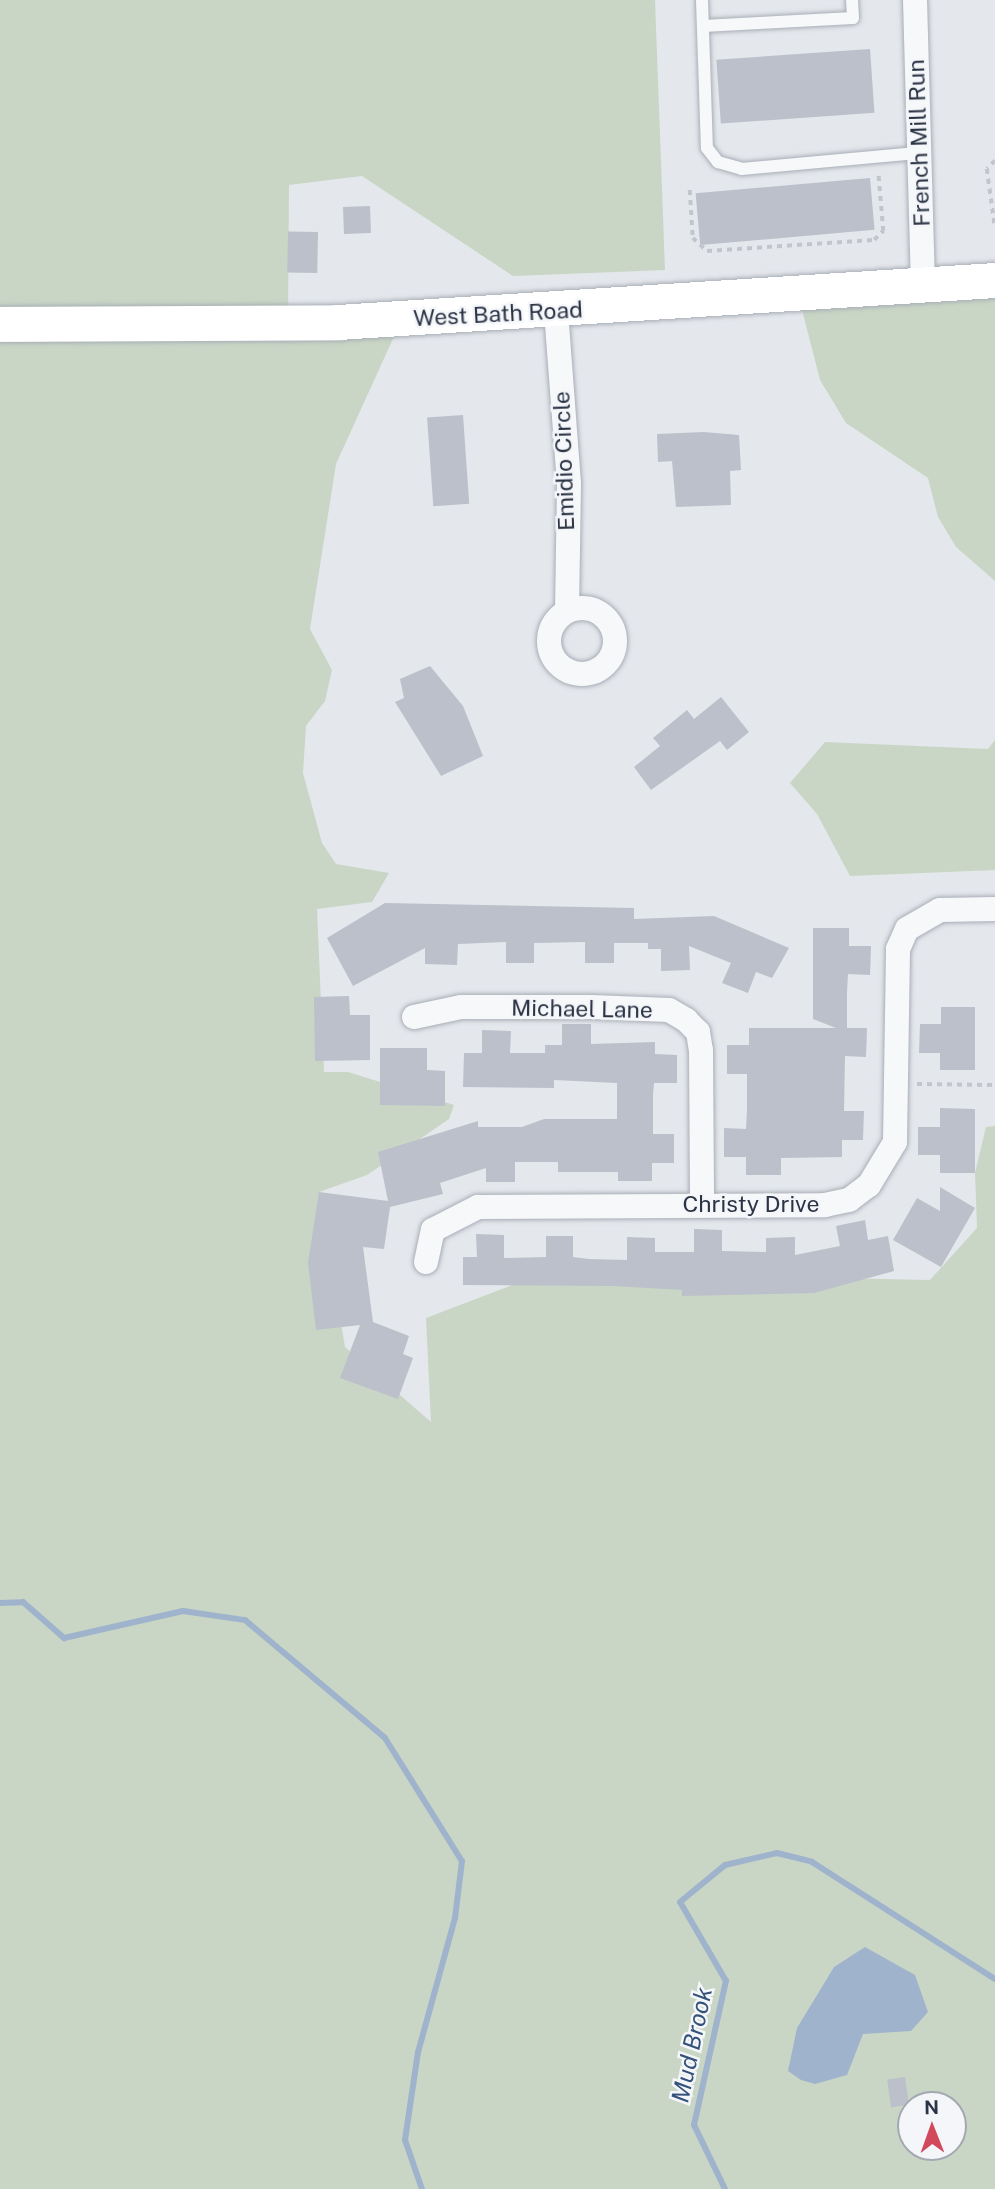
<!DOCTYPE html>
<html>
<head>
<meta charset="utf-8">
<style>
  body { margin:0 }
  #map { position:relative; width:995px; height:2189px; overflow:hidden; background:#e4e7ec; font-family:"Public Sans",sans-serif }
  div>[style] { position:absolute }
  .green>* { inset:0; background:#c9d6c5 }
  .water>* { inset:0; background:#9fb4cc }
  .stream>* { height:6px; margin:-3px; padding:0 3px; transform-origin:3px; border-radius:3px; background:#9fb4cc }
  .building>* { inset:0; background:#bbc0ca; transform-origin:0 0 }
  .path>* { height:3.5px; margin-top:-1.75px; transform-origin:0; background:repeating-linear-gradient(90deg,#c2c5cb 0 5px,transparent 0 10px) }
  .roads { filter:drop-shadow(0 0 2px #a9aeb7) drop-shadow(0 0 2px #a9aeb7) }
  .lane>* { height:12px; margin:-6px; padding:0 6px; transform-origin:6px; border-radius:6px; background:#f7f8fa }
  .street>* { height:24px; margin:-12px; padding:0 12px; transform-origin:12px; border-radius:12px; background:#f7f8fa }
  .street>.ring { margin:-12px; padding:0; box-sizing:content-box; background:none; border:24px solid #f7f8fa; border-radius:50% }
  .secondary>* { height:35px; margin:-17.5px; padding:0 17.5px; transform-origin:17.5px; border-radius:17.5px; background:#fff }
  span { translate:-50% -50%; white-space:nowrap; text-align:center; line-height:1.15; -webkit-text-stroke:5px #f4f6f9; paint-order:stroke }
  .street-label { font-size:23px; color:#2b3445 }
  .water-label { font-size:24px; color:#34527a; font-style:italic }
  .north { position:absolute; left:897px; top:2091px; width:70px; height:70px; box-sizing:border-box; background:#f4f6f9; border:2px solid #a4a8b1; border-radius:50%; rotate:359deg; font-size:19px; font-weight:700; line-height:28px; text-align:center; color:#2b3445 }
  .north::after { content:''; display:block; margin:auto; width:24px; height:32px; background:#d1495b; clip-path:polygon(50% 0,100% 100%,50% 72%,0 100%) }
</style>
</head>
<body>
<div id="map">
  <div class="green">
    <i style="clip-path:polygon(evenodd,0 0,655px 0,665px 270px,513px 276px,362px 176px,289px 185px,288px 320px,402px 319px,336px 464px,310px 629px,332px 670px,325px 701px,306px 726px,303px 773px,322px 843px,336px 864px,389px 873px,372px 902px,317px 909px,324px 1072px,348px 1072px,454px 1105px,449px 1119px,367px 1175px,319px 1192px,345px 1347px,431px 1422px,426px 1318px,547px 1272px,930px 1280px,977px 1228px,975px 1173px,986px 1127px,995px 1126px,995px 2189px,0 2189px,0 0,911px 2105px,953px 2105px,953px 2147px,911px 2147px,911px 2105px)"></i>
    <i style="clip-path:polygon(995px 280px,995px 581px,956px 547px,938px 517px,928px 478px,846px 423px,820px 380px,798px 294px)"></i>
    <i style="clip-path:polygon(995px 740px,995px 870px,850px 876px,817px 814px,790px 783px,825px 742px,988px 749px)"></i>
  </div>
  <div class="water">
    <i style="clip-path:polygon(865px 1947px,915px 1975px,928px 2012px,911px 2031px,863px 2034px,847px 2075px,815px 2084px,801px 2080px,788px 2071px,797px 2028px,834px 1967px)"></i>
  </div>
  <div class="stream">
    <i style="left:0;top:1603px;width:23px;rotate:-2deg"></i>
    <i style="left:23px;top:1602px;width:55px;rotate:41.3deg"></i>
    <i style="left:64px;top:1638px;width:122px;rotate:-12.8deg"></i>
    <i style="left:183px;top:1611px;width:63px;rotate:8.3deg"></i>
    <i style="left:245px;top:1620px;width:183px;rotate:40.1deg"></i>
    <i style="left:385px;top:1738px;width:145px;rotate:58deg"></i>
    <i style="left:462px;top:1861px;width:57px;rotate:97deg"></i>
    <i style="left:455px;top:1918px;width:139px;rotate:105.4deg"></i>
    <i style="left:418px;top:2052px;width:89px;rotate:98.4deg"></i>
    <i style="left:405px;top:2140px;width:52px;rotate:70.9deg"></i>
    <i style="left:725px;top:2189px;width:71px;rotate:-115.8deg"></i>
    <i style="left:694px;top:2125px;width:148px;rotate:-77.5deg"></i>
    <i style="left:726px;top:1981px;width:91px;rotate:-120.2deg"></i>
    <i style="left:680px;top:1902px;width:58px;rotate:-39.4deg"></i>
    <i style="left:725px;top:1865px;width:53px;rotate:-13deg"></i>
    <i style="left:777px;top:1853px;width:36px;rotate:14deg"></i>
    <i style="left:812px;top:1862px;width:217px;rotate:32.6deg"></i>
  </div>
  <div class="building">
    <i style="left:870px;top:49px;width:64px;height:154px;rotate:86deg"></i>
    <i style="left:870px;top:178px;width:52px;height:175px;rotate:85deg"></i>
    <i style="left:370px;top:206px;width:27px;height:27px;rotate:88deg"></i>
    <i style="left:318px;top:232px;width:41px;height:30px;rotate:91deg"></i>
    <i style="left:463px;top:415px;width:89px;height:36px;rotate:86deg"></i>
    <i style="clip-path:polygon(704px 432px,739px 435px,741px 470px,730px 471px,731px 505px,676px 507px,672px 461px,658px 462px,657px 434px)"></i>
    <i style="clip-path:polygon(430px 666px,463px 706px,483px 756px,441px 776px,395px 702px,404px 698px,400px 679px)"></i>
    <i style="clip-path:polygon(721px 697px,749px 732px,727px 750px,720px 741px,651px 790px,634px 767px,660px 746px,653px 738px,687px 710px,694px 719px)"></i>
    <i style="clip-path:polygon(385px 903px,634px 908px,634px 919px,714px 916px,789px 948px,772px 978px,756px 972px,748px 993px,722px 983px,731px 963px,689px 946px,690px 970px,661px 971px,661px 949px,648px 949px,648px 943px,614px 943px,614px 963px,585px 963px,585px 942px,534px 943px,534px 963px,506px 963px,506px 942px,458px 944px,457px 965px,425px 964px,425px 948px,353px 986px,327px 938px)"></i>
    <i style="clip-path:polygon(813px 928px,849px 928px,849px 946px,871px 946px,870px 975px,848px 974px,847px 992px,847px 1028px,867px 1028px,866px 1057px,845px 1056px,844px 1111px,864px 1111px,863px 1140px,842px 1140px,842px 1157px,781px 1158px,781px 1175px,746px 1175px,746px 1157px,724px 1157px,724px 1128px,746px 1129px,747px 1110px,747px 1074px,727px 1074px,727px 1045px,749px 1045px,749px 1028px,836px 1028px,813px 1019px)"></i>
    <i style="clip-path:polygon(349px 996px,350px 1015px,370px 1015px,370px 1060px,315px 1061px,314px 997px)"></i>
    <i style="clip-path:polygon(941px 1007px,975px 1007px,975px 1070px,940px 1070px,940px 1053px,919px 1053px,920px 1024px,941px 1024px)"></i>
    <i style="clip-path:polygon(562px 1024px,591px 1024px,591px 1044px,655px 1042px,655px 1054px,677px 1055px,677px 1083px,654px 1083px,653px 1095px,653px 1134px,674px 1134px,674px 1163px,652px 1163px,652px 1181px,618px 1181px,618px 1172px,558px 1172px,558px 1162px,515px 1162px,515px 1182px,486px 1182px,486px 1168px,440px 1183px,443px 1194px,390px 1207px,384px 1249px,363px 1247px,373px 1322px,409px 1336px,403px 1354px,413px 1358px,398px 1399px,340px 1378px,360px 1325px,316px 1330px,308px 1263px,319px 1192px,388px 1201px,378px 1152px,478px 1121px,478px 1127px,522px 1127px,544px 1119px,617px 1119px,617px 1083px,554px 1080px,554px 1088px,463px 1087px,464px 1053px,482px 1053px,482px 1030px,511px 1031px,510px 1053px,545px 1053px,545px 1045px,562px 1045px)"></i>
    <i style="clip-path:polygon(380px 1048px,427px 1048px,427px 1070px,445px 1071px,445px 1106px,380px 1105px)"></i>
    <i style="clip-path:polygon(940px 1108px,975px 1109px,975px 1173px,940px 1173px,940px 1155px,918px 1155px,918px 1127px,940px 1127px)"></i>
    <i style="clip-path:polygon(940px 1187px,975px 1208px,941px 1267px,893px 1240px,917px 1198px,940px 1211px)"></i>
    <i style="clip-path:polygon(865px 1220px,868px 1240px,888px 1236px,894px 1271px,814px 1293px,682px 1296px,682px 1290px,613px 1286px,463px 1285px,463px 1257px,477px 1257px,476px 1234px,504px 1235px,504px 1258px,546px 1257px,546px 1236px,573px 1236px,573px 1257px,589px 1259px,627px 1260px,627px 1237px,655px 1238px,655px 1252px,694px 1252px,694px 1229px,722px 1230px,722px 1251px,766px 1252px,766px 1238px,795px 1237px,795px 1255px,840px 1246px,836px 1226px)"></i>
    <i style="left:905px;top:2077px;width:28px;height:18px;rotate:82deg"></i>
  </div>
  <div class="path">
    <i style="left:995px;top:161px;width:11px;rotate:135deg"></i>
    <i style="left:987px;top:169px;width:59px;rotate:82.1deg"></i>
    <i style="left:690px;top:190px;width:48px;rotate:86.4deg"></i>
    <i style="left:693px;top:238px;width:19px;rotate:43deg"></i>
    <i style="left:707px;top:251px;width:167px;rotate:-3.8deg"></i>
    <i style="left:874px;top:240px;width:13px;rotate:-45deg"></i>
    <i style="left:883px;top:231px;width:59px;rotate:-94.8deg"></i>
    <i style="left:917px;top:1084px;width:78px;rotate:0.7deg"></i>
  </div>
  <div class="roads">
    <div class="lane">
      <i style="left:702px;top:0;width:148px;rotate:88.1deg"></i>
      <i style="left:707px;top:148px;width:18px;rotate:52deg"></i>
      <i style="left:718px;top:162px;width:25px;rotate:16deg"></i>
      <i style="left:742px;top:169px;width:178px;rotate:-5.2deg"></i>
      <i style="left:703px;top:26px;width:150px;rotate:-3.1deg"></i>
      <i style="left:853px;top:18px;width:18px;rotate:-93deg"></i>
    </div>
    <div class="street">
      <i style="left:915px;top:0;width:285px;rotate:88.4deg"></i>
      <i style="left:556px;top:311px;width:173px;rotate:85.7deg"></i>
      <i style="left:569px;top:484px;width:127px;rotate:90.9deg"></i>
      <i class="ring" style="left:549px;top:608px;width:42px;height:42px"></i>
      <i style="left:414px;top:1017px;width:48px;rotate:-12deg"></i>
      <i style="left:461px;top:1007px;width:131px"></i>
      <i style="left:592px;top:1007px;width:77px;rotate:2.2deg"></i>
      <i style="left:669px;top:1010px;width:20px;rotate:30deg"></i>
      <i style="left:686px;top:1020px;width:17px;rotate:45deg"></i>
      <i style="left:698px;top:1032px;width:18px;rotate:81deg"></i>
      <i style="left:701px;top:1050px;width:153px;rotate:89.6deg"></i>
      <i style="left:426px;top:1262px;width:33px;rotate:-78deg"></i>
      <i style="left:433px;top:1230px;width:51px;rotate:-27.1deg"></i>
      <i style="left:478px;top:1207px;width:347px;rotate:-0.3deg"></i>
      <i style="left:825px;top:1205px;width:25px;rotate:-12deg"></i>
      <i style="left:849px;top:1200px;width:25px;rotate:-37deg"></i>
      <i style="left:869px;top:1185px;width:50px;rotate:-58.8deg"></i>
      <i style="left:895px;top:1142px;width:193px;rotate:-89.1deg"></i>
      <i style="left:898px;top:949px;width:22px;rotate:-66deg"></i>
      <i style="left:907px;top:929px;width:38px;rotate:-30deg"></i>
      <i style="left:940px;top:910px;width:55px;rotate:-1deg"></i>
    </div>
    <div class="secondary">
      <i style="left:0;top:324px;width:338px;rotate:-0.3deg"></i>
      <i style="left:338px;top:322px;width:658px;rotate:-3.66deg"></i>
    </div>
  </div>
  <div class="street-label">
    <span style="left:919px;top:143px;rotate:-92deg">French Mill Run</span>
    <span style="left:498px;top:314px;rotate:-3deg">West Bath Road</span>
    <span style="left:564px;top:461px;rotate:-92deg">Emidio Circle</span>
    <span style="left:582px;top:1009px;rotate:1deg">Michael Lane</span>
    <span style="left:751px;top:1204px">Christy Drive</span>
  </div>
  <div class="water-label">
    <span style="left:692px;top:2045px;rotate:-78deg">Mud Brook</span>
  </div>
  <div class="north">N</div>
</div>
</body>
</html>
